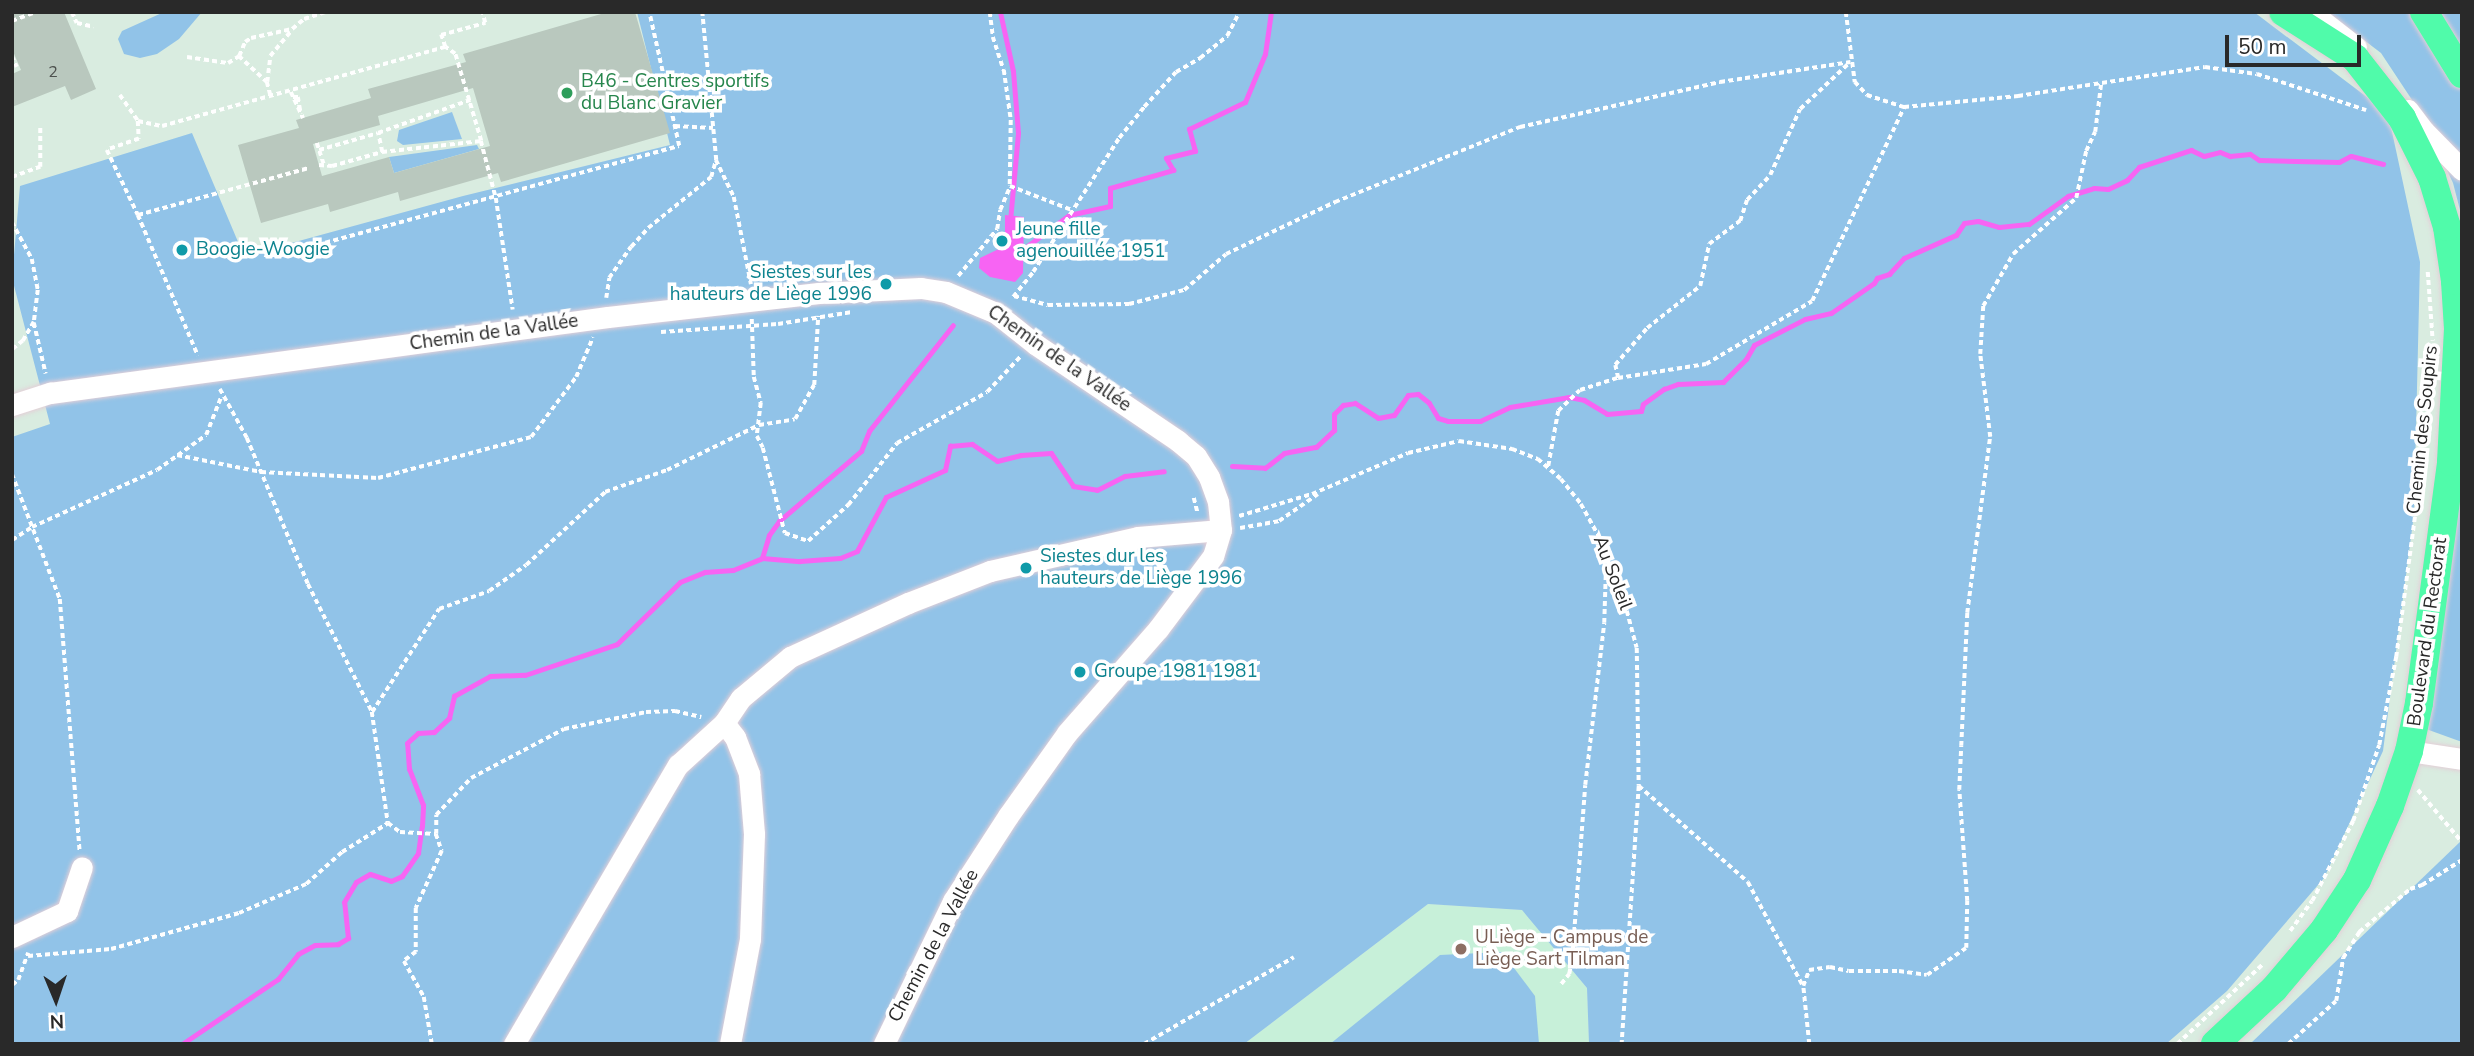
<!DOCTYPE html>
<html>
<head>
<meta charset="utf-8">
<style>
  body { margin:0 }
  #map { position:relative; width:2474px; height:1056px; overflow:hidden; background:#d9ece0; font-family:"Nunito Sans",sans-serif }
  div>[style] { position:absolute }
  .education>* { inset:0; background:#c7f0d9 }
  .green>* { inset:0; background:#91c3e8 }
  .water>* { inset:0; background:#f764f3 }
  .stream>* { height:5px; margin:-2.5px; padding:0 2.5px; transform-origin:2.5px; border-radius:2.5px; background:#f764f3 }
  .building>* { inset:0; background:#b9c8be }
  .path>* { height:3.5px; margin-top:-1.75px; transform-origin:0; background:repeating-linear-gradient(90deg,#fff 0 5px,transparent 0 8.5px) }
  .roads { filter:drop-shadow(0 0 2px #e3cfd7) drop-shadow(0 0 2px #e3cfd7) }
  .minor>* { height:21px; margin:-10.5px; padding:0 10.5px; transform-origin:10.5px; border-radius:10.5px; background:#fff }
  .major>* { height:28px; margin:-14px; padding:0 14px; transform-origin:14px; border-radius:14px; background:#50fbaa }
  .dots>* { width:19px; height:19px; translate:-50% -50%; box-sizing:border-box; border:4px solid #fff; border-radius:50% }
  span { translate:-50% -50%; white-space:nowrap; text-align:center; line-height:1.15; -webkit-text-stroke:7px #fff; paint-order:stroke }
  .number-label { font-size:16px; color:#4d514e }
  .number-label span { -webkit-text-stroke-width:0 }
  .leisure-label { font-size:19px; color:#27864d }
  .left { translate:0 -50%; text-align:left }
  .culture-label { font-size:19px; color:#0d838f }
  .right { translate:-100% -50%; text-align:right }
  .street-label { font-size:19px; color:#292929 }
  .education-label { font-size:19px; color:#785e54 }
  .frame { position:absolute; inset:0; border:14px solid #292929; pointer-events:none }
  .north { position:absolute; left:21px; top:965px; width:70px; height:70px; -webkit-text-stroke:5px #fff; paint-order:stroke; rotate:178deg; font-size:19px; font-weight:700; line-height:28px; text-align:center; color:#292929 }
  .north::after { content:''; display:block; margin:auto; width:24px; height:32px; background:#292929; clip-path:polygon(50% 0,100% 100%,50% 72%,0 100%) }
  .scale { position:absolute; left:2225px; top:35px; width:136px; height:32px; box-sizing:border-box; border:4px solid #292929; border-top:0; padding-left:9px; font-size:21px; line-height:24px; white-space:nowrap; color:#292929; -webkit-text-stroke:5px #fff; paint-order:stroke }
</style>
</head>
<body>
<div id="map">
  <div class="education">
    <i style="clip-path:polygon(1428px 904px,1522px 910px,1587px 988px,1589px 1044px,1244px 1044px)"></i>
  </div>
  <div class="green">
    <i style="clip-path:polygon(164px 12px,202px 12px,179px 39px,157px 54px,140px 58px,124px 54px,118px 39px,122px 31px)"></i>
    <i style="clip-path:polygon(637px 12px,2254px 12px,2388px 113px,2420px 262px,2414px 514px,2383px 751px,2324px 878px,2227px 991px,2166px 1044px,1589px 1044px,1587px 988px,1522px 910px,1428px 904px,1244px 1044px,12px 1044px,12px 437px,50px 424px,12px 278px,20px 186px,192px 133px,244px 256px,463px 196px,670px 145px)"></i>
    <i style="clip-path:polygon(2327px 12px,2462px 12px,2462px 218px,2453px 183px,2418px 109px,2381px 53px)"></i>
    <i style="clip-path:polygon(452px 112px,462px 139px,403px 145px,397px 141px,399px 130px)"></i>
    <i style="clip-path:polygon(477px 145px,479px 149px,394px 173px,389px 157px)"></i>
    <i style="clip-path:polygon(2462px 375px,2462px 742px,2426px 729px)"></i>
    <i style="clip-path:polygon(2462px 840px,2462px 1044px,2250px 1044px)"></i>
    <i style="clip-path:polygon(1502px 952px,1535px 996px,1539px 1044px,1330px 1044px,1440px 955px)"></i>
  </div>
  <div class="water">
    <i style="clip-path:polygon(1005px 215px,1024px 217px,1023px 273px,1015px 282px,990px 277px,979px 268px,980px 258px,1005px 246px)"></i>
  </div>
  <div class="stream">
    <i style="left:1000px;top:12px;width:60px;rotate:77.6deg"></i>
    <i style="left:1013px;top:71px;width:62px;rotate:85.4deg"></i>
    <i style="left:1018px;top:133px;width:88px;rotate:95.2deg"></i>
    <i style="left:1022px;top:250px;width:59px;rotate:-36.7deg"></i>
    <i style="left:1069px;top:215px;width:42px;rotate:-12.4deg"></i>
    <i style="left:1110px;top:206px;width:18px;rotate:-90deg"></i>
    <i style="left:1110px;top:188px;width:66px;rotate:-15.9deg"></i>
    <i style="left:1173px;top:170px;width:14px;rotate:-120deg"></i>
    <i style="left:1166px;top:158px;width:30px;rotate:-14deg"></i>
    <i style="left:1195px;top:151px;width:23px;rotate:-105deg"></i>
    <i style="left:1189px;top:129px;width:62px;rotate:-25.7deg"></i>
    <i style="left:1245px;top:102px;width:52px;rotate:-67.4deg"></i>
    <i style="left:1265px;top:54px;width:42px;rotate:-81.9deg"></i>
    <i style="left:1232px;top:466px;width:33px;rotate:3deg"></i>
    <i style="left:1265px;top:468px;width:24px;rotate:-38deg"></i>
    <i style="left:1284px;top:453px;width:33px;rotate:-11deg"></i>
    <i style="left:1316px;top:447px;width:25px;rotate:-43deg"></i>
    <i style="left:1334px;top:430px;width:16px;rotate:-90deg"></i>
    <i style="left:1334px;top:414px;width:13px;rotate:-45deg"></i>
    <i style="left:1343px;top:405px;width:12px;rotate:-9deg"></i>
    <i style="left:1355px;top:403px;width:27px;rotate:33deg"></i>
    <i style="left:1378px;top:418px;width:16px;rotate:-11deg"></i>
    <i style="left:1394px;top:415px;width:24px;rotate:-55deg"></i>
    <i style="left:1408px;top:395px;width:10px;rotate:-6deg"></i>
    <i style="left:1418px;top:394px;width:14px;rotate:39deg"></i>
    <i style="left:1429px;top:403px;width:17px;rotate:59deg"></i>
    <i style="left:1438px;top:418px;width:10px;rotate:17deg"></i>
    <i style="left:1448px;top:421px;width:32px"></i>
    <i style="left:1480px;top:421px;width:33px;rotate:-25deg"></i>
    <i style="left:1510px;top:407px;width:60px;rotate:-9.6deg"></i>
    <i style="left:1569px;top:397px;width:15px;rotate:11deg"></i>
    <i style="left:1584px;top:400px;width:27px;rotate:31deg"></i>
    <i style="left:1607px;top:414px;width:34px;rotate:-5deg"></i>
    <i style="left:1641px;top:411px;width:7px;rotate:-74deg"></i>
    <i style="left:1643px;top:404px;width:26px;rotate:-36deg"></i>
    <i style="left:1664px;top:389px;width:15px;rotate:-20deg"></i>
    <i style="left:1678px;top:384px;width:45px;rotate:-2.5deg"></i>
    <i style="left:1723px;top:382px;width:33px;rotate:-45deg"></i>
    <i style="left:1746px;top:359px;width:16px;rotate:-60deg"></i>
    <i style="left:1754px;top:345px;width:57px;rotate:-27deg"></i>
    <i style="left:1805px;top:319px;width:27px;rotate:-13deg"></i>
    <i style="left:1831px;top:313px;width:52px;rotate:-34.9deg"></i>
    <i style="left:1874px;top:283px;width:6px;rotate:-59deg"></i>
    <i style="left:1877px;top:278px;width:13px;rotate:-18deg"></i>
    <i style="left:1889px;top:274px;width:22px;rotate:-47deg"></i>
    <i style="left:1904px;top:258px;width:57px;rotate:-23.9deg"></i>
    <i style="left:1956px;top:235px;width:14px;rotate:-56deg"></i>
    <i style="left:1964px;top:223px;width:14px;rotate:-8deg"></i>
    <i style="left:1978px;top:221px;width:22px;rotate:16deg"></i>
    <i style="left:1999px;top:227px;width:30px;rotate:-6deg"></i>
    <i style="left:2029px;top:224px;width:48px;rotate:-35.7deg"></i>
    <i style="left:2068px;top:196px;width:27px;rotate:-17deg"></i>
    <i style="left:2094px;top:188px;width:14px;rotate:4deg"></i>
    <i style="left:2108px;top:189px;width:21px;rotate:-25deg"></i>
    <i style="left:2127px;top:180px;width:18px;rotate:-47deg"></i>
    <i style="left:2139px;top:167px;width:55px;rotate:-18.1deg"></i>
    <i style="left:2191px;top:150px;width:14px;rotate:25deg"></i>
    <i style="left:2204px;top:156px;width:16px;rotate:-14deg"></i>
    <i style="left:2220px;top:152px;width:11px;rotate:22deg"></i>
    <i style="left:2230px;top:156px;width:20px;rotate:-6deg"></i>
    <i style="left:2250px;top:154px;width:11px;rotate:34deg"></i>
    <i style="left:2259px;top:160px;width:80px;rotate:1.4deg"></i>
    <i style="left:2339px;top:162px;width:13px;rotate:-27deg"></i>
    <i style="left:2351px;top:156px;width:33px;rotate:14deg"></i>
    <i style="left:762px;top:558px;width:24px;rotate:-73deg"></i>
    <i style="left:769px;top:535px;width:17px;rotate:-54deg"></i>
    <i style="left:779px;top:521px;width:108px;rotate:-40.5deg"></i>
    <i style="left:861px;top:451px;width:22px;rotate:-68deg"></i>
    <i style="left:869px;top:431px;width:135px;rotate:-51.6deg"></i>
    <i style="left:182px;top:1044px;width:116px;rotate:-34.1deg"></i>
    <i style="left:278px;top:979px;width:32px;rotate:-51deg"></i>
    <i style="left:298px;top:954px;width:19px;rotate:-28deg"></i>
    <i style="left:315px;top:945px;width:23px;rotate:-2deg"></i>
    <i style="left:338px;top:944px;width:12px;rotate:-31deg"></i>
    <i style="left:348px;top:938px;width:36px;rotate:-96deg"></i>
    <i style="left:344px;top:902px;width:23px;rotate:-59deg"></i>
    <i style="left:356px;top:882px;width:16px;rotate:-30deg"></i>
    <i style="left:370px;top:874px;width:22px;rotate:18deg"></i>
    <i style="left:391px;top:881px;width:12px;rotate:-24deg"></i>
    <i style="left:402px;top:876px;width:28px;rotate:-55deg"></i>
    <i style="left:418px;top:853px;width:27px;rotate:-82deg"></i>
    <i style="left:422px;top:826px;width:21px;rotate:-87deg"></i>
    <i style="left:423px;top:805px;width:39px;rotate:-111deg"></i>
    <i style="left:409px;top:769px;width:26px;rotate:-94deg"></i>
    <i style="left:407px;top:743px;width:15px;rotate:-42deg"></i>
    <i style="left:418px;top:733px;width:16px;rotate:-4deg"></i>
    <i style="left:434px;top:732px;width:21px;rotate:-43deg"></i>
    <i style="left:449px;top:718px;width:23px;rotate:-77deg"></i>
    <i style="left:454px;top:696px;width:41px;rotate:-29.1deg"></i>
    <i style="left:490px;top:676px;width:35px;rotate:-2deg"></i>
    <i style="left:525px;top:675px;width:97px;rotate:-18.6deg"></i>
    <i style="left:617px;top:644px;width:88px;rotate:-44.5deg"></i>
    <i style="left:680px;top:582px;width:27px;rotate:-22deg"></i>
    <i style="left:705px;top:572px;width:28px;rotate:-4deg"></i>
    <i style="left:733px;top:570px;width:31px;rotate:-22deg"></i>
    <i style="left:762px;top:558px;width:38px;rotate:5deg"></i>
    <i style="left:800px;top:561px;width:40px;rotate:-4.3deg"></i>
    <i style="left:840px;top:558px;width:18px;rotate:-22deg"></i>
    <i style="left:857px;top:551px;width:61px;rotate:-61.8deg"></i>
    <i style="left:886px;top:497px;width:65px;rotate:-24.6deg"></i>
    <i style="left:945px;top:470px;width:25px;rotate:-78deg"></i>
    <i style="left:950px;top:446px;width:22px;rotate:-5deg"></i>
    <i style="left:972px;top:444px;width:30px;rotate:34deg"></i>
    <i style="left:997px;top:461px;width:25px;rotate:-14deg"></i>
    <i style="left:1021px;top:455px;width:30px;rotate:-4deg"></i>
    <i style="left:1051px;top:453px;width:40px;rotate:56deg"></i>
    <i style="left:1073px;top:486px;width:24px;rotate:9deg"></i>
    <i style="left:1097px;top:490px;width:31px;rotate:-27deg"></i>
    <i style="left:1125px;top:476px;width:39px;rotate:-7deg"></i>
  </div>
  <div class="building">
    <i style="clip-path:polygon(12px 12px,64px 12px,96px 89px,71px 100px,65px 86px,12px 107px,12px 74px,21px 70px,12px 49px)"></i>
    <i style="clip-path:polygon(evenodd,608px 12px,635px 12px,670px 133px,501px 182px,498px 173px,400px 201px,398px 192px,330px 212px,328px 204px,261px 223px,238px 145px,299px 128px,296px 120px,371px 98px,368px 89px,466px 62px,463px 54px,608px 12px,473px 88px,490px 146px,394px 173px,389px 157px,322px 176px,313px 144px,380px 125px,378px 116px,473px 88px)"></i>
  </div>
  <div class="path">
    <i style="left:72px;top:12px;width:12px;rotate:66deg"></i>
    <i style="left:77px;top:23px;width:17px;rotate:13deg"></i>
    <i style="left:329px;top:12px;width:49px"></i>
    <i style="left:990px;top:12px;width:25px;rotate:83deg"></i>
    <i style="left:993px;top:37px;width:35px;rotate:72deg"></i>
    <i style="left:1004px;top:70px;width:50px;rotate:82deg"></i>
    <i style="left:1011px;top:120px;width:66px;rotate:90.9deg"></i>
    <i style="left:1846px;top:12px;width:71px;rotate:82.7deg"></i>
    <i style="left:1855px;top:82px;width:18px;rotate:47deg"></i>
    <i style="left:1867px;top:95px;width:39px;rotate:18deg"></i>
    <i style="left:1904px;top:107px;width:115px;rotate:-5.5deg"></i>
    <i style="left:2018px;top:96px;width:189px;rotate:-8.8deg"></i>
    <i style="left:2205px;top:67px;width:52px;rotate:7.7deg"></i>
    <i style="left:2257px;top:74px;width:115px;rotate:18.3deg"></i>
    <i style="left:12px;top:21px;width:25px;rotate:-21deg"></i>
    <i style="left:12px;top:56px;width:12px;rotate:66deg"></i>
    <i style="left:239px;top:56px;width:38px;rotate:43deg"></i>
    <i style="left:267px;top:82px;width:16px;rotate:75deg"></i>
    <i style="left:187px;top:57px;width:41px;rotate:8.3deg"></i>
    <i style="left:228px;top:63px;width:13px;rotate:-32deg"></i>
    <i style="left:239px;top:56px;width:15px;rotate:-67deg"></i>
    <i style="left:245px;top:42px;width:7px;rotate:-34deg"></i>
    <i style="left:251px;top:38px;width:42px;rotate:-12.4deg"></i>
    <i style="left:292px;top:29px;width:16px;rotate:-40deg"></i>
    <i style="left:304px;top:19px;width:23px;rotate:-18deg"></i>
    <i style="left:267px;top:82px;width:26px;rotate:-83deg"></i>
    <i style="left:270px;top:56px;width:33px;rotate:-50deg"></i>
    <i style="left:291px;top:92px;width:29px;rotate:65deg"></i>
    <i style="left:120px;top:95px;width:32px;rotate:55deg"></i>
    <i style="left:138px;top:121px;width:25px;rotate:12deg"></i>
    <i style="left:162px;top:126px;width:294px;rotate:-15.6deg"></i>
    <i style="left:293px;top:97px;width:5px"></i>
    <i style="left:298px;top:97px;width:17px;rotate:80deg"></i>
    <i style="left:138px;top:121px;width:18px;rotate:87deg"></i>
    <i style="left:139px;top:139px;width:34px;rotate:161deg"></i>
    <i style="left:107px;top:150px;width:72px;rotate:64.5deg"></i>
    <i style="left:138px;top:215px;width:153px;rotate:66.9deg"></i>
    <i style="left:675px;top:126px;width:38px;rotate:3deg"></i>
    <i style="left:481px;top:141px;width:59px;rotate:75.3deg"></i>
    <i style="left:496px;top:198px;width:113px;rotate:81.4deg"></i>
    <i style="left:317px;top:143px;width:22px;rotate:72deg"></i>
    <i style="left:319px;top:150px;width:61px;rotate:-16.1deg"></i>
    <i style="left:382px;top:152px;width:19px;rotate:-102deg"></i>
    <i style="left:378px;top:133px;width:98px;rotate:-19.7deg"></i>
    <i style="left:716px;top:160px;width:41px;rotate:64.1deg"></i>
    <i style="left:734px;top:197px;width:89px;rotate:78.9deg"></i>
    <i style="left:319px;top:165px;width:13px;rotate:4deg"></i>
    <i style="left:332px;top:166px;width:52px;rotate:-15.6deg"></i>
    <i style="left:382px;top:152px;width:100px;rotate:-6.3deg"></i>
    <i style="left:481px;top:141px;width:91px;rotate:-106.6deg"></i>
    <i style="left:455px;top:54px;width:12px;rotate:-145deg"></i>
    <i style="left:445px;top:47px;width:13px;rotate:-108deg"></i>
    <i style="left:441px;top:35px;width:46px;rotate:-15.3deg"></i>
    <i style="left:485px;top:23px;width:11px;rotate:-105deg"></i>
    <i style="left:12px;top:177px;width:30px;rotate:-20deg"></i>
    <i style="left:40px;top:167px;width:40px;rotate:-90deg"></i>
    <i style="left:138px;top:215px;width:177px;rotate:-15.4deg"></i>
    <i style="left:12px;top:222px;width:42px;rotate:61.6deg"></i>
    <i style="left:32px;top:259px;width:32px;rotate:79deg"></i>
    <i style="left:38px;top:290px;width:32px;rotate:97deg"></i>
    <i style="left:34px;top:322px;width:22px;rotate:120deg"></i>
    <i style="left:23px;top:341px;width:14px;rotate:141deg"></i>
    <i style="left:317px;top:245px;width:375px;rotate:-15.3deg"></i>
    <i style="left:679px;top:146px;width:137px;rotate:-102.6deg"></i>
    <i style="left:2428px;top:272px;width:69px;rotate:85.9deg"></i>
    <i style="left:958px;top:276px;width:61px;rotate:-50.3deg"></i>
    <i style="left:997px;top:229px;width:19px;rotate:-81deg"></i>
    <i style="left:1000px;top:210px;width:26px;rotate:-67deg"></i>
    <i style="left:1010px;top:186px;width:66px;rotate:21.2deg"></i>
    <i style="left:1014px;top:296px;width:35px;rotate:15deg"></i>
    <i style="left:1048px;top:305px;width:81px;rotate:-0.7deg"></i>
    <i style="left:1129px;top:304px;width:57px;rotate:-14.3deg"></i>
    <i style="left:1184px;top:290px;width:55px;rotate:-40.6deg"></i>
    <i style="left:1226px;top:254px;width:121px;rotate:-25.5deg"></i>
    <i style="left:1335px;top:202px;width:200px;rotate:-22.1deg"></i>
    <i style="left:1520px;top:127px;width:205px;rotate:-12.7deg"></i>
    <i style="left:1720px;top:82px;width:132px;rotate:-8.7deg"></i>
    <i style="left:1013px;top:297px;width:32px;rotate:-51deg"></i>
    <i style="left:1033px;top:272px;width:159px;rotate:-57.3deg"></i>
    <i style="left:1119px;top:138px;width:40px;rotate:-51deg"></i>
    <i style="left:1144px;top:107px;width:47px;rotate:-47.6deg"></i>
    <i style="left:1176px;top:72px;width:28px;rotate:-30deg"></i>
    <i style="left:1200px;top:58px;width:35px;rotate:-39deg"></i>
    <i style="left:1227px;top:36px;width:27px;rotate:-63deg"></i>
    <i style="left:606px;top:298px;width:20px;rotate:-81deg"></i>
    <i style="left:609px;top:278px;width:38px;rotate:-55deg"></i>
    <i style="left:631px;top:247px;width:25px;rotate:-48deg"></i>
    <i style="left:648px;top:228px;width:81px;rotate:-39deg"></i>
    <i style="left:711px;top:177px;width:18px;rotate:-74deg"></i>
    <i style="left:716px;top:160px;width:149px;rotate:-95.4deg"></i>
    <i style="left:752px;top:319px;width:58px;rotate:88deg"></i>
    <i style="left:754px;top:377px;width:27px;rotate:75deg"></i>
    <i style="left:761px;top:403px;width:33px;rotate:97deg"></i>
    <i style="left:757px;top:436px;width:13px;rotate:63deg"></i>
    <i style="left:763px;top:448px;width:88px;rotate:75.5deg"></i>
    <i style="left:785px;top:533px;width:24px;rotate:19deg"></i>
    <i style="left:808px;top:541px;width:54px;rotate:-42deg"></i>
    <i style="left:848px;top:505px;width:79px;rotate:-51.7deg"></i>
    <i style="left:897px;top:443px;width:103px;rotate:-29.5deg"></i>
    <i style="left:987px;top:392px;width:48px;rotate:-46.7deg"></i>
    <i style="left:34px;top:323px;width:52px;rotate:76.8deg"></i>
    <i style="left:661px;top:332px;width:117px;rotate:-3.9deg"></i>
    <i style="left:778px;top:324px;width:75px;rotate:-9.2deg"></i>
    <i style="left:1618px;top:378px;width:13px;rotate:-103deg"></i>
    <i style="left:1615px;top:365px;width:49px;rotate:-49.1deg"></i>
    <i style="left:1647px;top:328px;width:68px;rotate:-38.4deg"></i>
    <i style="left:1700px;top:286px;width:43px;rotate:-77.9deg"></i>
    <i style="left:1709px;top:244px;width:39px;rotate:-37deg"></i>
    <i style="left:1740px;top:221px;width:22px;rotate:-72deg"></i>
    <i style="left:1747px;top:200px;width:34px;rotate:-47deg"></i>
    <i style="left:1770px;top:175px;width:72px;rotate:-65.6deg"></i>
    <i style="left:1800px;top:109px;width:66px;rotate:-43.2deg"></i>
    <i style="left:220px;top:389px;width:56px;rotate:61.1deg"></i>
    <i style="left:247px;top:438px;width:158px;rotate:67.3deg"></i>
    <i style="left:308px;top:584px;width:143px;rotate:63.4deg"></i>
    <i style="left:372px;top:712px;width:112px;rotate:81.8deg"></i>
    <i style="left:388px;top:823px;width:15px;rotate:37deg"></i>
    <i style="left:400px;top:832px;width:36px;rotate:3deg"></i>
    <i style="left:436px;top:834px;width:18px;rotate:71deg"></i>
    <i style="left:442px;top:851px;width:63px;rotate:114.5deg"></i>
    <i style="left:416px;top:908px;width:44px;rotate:90deg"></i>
    <i style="left:416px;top:952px;width:15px;rotate:143deg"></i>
    <i style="left:404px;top:961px;width:41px;rotate:60.9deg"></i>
    <i style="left:424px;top:997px;width:48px;rotate:80.3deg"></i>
    <i style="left:177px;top:455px;width:86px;rotate:11.4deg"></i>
    <i style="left:261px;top:472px;width:117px;rotate:2.9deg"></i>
    <i style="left:378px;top:478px;width:158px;rotate:-15deg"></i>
    <i style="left:531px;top:437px;width:75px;rotate:-53.1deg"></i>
    <i style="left:576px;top:377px;width:43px;rotate:-67deg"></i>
    <i style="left:1548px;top:466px;width:56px;rotate:-79.7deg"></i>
    <i style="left:1558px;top:411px;width:30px;rotate:-44deg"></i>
    <i style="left:1580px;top:390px;width:40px;rotate:-18deg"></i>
    <i style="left:1618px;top:378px;width:89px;rotate:-9deg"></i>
    <i style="left:1706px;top:364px;width:123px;rotate:-30.7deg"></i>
    <i style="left:1812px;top:301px;width:215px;rotate:-64.6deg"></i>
    <i style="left:12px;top:474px;width:134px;rotate:69deg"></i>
    <i style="left:60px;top:599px;width:253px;rotate:85.5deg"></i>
    <i style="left:1194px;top:498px;width:16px;rotate:76deg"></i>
    <i style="left:1239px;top:516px;width:76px;rotate:-16.8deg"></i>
    <i style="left:1312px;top:494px;width:104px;rotate:-23.1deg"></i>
    <i style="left:1408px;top:453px;width:52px;rotate:-13.2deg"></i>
    <i style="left:1459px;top:441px;width:54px;rotate:8.6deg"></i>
    <i style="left:1512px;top:449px;width:28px;rotate:21deg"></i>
    <i style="left:1538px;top:459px;width:30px;rotate:41deg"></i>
    <i style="left:1561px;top:479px;width:32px;rotate:51deg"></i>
    <i style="left:1581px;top:504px;width:37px;rotate:61deg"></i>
    <i style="left:1599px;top:536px;width:80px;rotate:69.5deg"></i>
    <i style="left:1627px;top:611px;width:38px;rotate:75deg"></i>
    <i style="left:1637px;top:648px;width:138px;rotate:89.2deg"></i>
    <i style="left:1639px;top:786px;width:259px;rotate:93.8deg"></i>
    <i style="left:1240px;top:528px;width:40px;rotate:-10deg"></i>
    <i style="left:1279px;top:521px;width:47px;rotate:-34.7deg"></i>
    <i style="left:12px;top:540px;width:24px;rotate:-33deg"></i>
    <i style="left:32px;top:527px;width:137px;rotate:-24.5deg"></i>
    <i style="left:157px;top:470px;width:60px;rotate:-35.5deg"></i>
    <i style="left:206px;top:435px;width:41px;rotate:-68.5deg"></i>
    <i style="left:372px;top:712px;width:123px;rotate:-57deg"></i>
    <i style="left:439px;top:609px;width:53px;rotate:-19.8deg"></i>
    <i style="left:489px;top:591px;width:45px;rotate:-35.1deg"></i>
    <i style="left:526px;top:565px;width:108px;rotate:-42.7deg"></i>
    <i style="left:605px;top:492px;width:66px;rotate:-19.5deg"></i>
    <i style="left:667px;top:470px;width:102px;rotate:-26.1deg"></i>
    <i style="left:759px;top:425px;width:36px;rotate:-9deg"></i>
    <i style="left:795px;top:419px;width:39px;rotate:-61deg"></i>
    <i style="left:814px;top:385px;width:69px;rotate:-86.7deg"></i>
    <i style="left:1639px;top:786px;width:145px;rotate:41.4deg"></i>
    <i style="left:1748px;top:882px;width:118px;rotate:62.1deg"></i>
    <i style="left:2418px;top:790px;width:68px;rotate:49.8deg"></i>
    <i style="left:436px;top:834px;width:19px;rotate:-90deg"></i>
    <i style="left:436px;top:815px;width:51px;rotate:-46.6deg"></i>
    <i style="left:471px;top:778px;width:105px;rotate:-27.8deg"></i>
    <i style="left:564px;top:729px;width:84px;rotate:-11.7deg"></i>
    <i style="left:646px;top:712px;width:29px;rotate:-2deg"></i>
    <i style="left:675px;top:711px;width:27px;rotate:13deg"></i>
    <i style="left:2290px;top:931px;width:37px;rotate:-54deg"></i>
    <i style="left:2312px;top:901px;width:90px;rotate:-62.9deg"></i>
    <i style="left:2353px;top:821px;width:80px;rotate:-71.1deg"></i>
    <i style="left:2379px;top:745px;width:90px;rotate:-79.1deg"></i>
    <i style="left:2396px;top:657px;width:241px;rotate:-82.4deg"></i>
    <i style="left:28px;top:956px;width:83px;rotate:-4.8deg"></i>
    <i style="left:111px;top:949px;width:133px;rotate:-15.7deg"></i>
    <i style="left:239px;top:913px;width:73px;rotate:-23.4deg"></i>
    <i style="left:306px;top:884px;width:48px;rotate:-41.6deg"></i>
    <i style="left:342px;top:852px;width:54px;rotate:-32.2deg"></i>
    <i style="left:1561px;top:984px;width:13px;rotate:-51deg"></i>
    <i style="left:1569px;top:974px;width:16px;rotate:-79deg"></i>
    <i style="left:1572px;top:958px;width:173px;rotate:-85.7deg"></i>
    <i style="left:1585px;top:785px;width:163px;rotate:-83.3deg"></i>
    <i style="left:1604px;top:623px;width:62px;rotate:-88.2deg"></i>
    <i style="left:12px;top:985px;width:8px;rotate:-40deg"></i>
    <i style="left:18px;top:980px;width:29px;rotate:-70deg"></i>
    <i style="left:1144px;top:1044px;width:173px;rotate:-30.1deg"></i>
    <i style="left:1809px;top:1044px;width:58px;rotate:-95.9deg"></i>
    <i style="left:1803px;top:986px;width:17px;rotate:-69deg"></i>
    <i style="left:1809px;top:970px;width:21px;rotate:-8deg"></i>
    <i style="left:1830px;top:967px;width:19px;rotate:12deg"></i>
    <i style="left:1849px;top:971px;width:50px"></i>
    <i style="left:1899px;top:971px;width:28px;rotate:8deg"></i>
    <i style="left:1927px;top:975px;width:47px;rotate:-34.7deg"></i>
    <i style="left:1966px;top:948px;width:47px;rotate:-88.8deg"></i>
    <i style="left:1967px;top:901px;width:111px;rotate:-94.1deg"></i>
    <i style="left:1959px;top:790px;width:44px;rotate:-87.4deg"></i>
    <i style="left:1961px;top:746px;width:133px;rotate:-87.4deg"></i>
    <i style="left:1967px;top:613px;width:177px;rotate:-82.6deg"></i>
    <i style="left:1990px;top:437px;width:84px;rotate:-96.9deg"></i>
    <i style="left:1980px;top:354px;width:48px;rotate:-86.4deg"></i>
    <i style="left:1983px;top:306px;width:60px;rotate:-60deg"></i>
    <i style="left:2013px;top:254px;width:84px;rotate:-41.6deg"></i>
    <i style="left:2076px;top:198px;width:48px;rotate:-78deg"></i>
    <i style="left:2086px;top:151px;width:21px;rotate:-65deg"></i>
    <i style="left:2095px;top:132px;width:49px;rotate:-83deg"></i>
    <i style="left:2177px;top:1044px;width:117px;rotate:-42.9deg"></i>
    <i style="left:2288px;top:1044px;width:64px;rotate:-41.9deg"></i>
    <i style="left:2336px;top:1001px;width:44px;rotate:-80.8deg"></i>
    <i style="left:2343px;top:958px;width:31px;rotate:-58deg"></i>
    <i style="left:2359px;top:932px;width:67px;rotate:-40.1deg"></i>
    <i style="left:2410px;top:889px;width:13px;rotate:-18deg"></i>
    <i style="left:2422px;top:885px;width:47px;rotate:-32deg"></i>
  </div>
  <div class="roads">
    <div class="minor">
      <i style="left:2311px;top:12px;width:57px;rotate:37.9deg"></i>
      <i style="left:2408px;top:110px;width:26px;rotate:53deg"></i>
      <i style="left:2424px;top:131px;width:54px;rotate:45.7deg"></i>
      <i style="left:12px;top:405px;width:40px;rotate:-18deg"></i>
      <i style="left:50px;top:393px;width:563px;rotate:-7.76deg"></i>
      <i style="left:608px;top:317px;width:212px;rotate:-6.5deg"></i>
      <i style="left:819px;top:293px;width:102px;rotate:-2.8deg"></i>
      <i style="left:921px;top:288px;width:25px;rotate:9deg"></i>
      <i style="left:946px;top:292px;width:54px;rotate:22.8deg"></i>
      <i style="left:996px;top:313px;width:50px;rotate:38.5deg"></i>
      <i style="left:1035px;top:344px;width:173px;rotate:34.1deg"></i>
      <i style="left:1178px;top:441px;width:23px;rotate:40deg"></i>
      <i style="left:1196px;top:456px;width:25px;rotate:58deg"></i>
      <i style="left:1209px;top:477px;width:27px;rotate:70deg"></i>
      <i style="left:1218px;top:502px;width:28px;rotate:84deg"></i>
      <i style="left:1221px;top:530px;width:27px;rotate:107deg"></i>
      <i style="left:1213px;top:556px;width:91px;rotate:127deg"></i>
      <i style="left:1158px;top:629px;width:138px;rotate:131.2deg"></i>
      <i style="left:1067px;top:733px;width:102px;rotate:125.4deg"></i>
      <i style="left:1008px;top:816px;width:101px;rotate:122.9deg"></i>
      <i style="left:953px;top:901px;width:159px;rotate:115.8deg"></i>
      <i style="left:724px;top:723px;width:18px;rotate:52deg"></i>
      <i style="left:735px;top:737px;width:40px;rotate:69deg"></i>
      <i style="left:749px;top:774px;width:60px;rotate:85.2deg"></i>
      <i style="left:754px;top:834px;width:105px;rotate:92.2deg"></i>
      <i style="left:750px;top:939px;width:107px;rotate:100.8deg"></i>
      <i style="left:2409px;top:751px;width:54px;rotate:8.6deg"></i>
      <i style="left:12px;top:937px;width:61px;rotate:-25.3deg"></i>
      <i style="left:67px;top:911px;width:46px;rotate:-71.2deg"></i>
      <i style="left:514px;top:1044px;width:324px;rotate:-59.6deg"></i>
      <i style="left:678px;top:765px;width:62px;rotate:-42.4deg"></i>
      <i style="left:724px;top:723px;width:30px;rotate:-56deg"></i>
      <i style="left:741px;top:698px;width:64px;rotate:-39.9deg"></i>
      <i style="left:790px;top:657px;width:130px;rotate:-24.6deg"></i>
      <i style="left:908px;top:603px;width:88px;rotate:-21.3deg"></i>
      <i style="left:990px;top:571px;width:152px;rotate:-12.9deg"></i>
      <i style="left:1138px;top:537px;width:83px;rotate:-4.8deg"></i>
    </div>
    <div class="major">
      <i style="left:2424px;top:12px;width:73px;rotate:58.5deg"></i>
      <i style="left:2215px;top:1044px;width:81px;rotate:-43deg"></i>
      <i style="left:2274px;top:989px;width:77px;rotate:-49.7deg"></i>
      <i style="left:2324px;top:930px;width:60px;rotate:-56.6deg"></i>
      <i style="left:2357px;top:880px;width:81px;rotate:-66deg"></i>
      <i style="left:2390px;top:806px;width:58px;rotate:-70.9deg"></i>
      <i style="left:2409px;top:751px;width:49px;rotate:-78.2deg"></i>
      <i style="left:2419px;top:703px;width:243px;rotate:-82.4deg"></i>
      <i style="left:2451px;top:462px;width:133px;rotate:-87deg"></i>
      <i style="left:2458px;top:329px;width:48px;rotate:-93.6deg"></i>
      <i style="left:2455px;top:281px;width:55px;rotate:-98.4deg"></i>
      <i style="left:2447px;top:227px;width:51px;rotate:-107deg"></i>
      <i style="left:2432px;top:178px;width:67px;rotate:-116.6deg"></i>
      <i style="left:2402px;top:118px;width:76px;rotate:-128.1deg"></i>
      <i style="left:2355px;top:58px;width:85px;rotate:-147.4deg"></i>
    </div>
  </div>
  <div class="dots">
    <i style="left:567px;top:93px;background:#2e9e5b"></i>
    <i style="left:1002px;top:241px;background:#0f9aa8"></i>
    <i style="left:182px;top:250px;background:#0f9aa8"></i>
    <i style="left:886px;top:284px;background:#0f9aa8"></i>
    <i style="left:1026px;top:568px;background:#0f9aa8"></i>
    <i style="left:1080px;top:672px;background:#0f9aa8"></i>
    <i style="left:1461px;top:949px;background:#8d6e63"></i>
  </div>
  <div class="number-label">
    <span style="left:53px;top:72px">2</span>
  </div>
  <div class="leisure-label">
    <span class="left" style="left:581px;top:93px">B46 - Centres sportifs<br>du Blanc Gravier</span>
  </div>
  <div class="culture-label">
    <span class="left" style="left:1016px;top:241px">Jeune fille<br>agenouillée 1951</span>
    <span class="left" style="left:196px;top:250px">Boogie-Woogie</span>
    <span class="right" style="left:872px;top:284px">Siestes sur les<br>hauteurs de Liège 1996</span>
    <span class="left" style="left:1040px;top:568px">Siestes dur les<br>hauteurs de Liège 1996</span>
    <span class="left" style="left:1094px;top:672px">Groupe 1981 1981</span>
  </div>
  <div class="street-label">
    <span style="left:494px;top:333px;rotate:-8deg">Chemin de la Vallée</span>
    <span style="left:1059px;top:359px;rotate:35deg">Chemin de la Vallée</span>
    <span style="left:2423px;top:430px;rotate:-84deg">Chemin des Soupirs</span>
    <span style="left:1612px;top:573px;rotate:69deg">Au Soleil</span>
    <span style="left:2428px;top:632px;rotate:-82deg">Boulevard du Rectorat</span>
    <span style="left:934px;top:946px;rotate:-62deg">Chemin de la Vallée</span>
  </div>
  <div class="education-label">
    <span class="left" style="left:1475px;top:949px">ULiège - Campus de<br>Liège Sart Tilman</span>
  </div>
  <div class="frame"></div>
  <div class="north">N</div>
  <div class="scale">50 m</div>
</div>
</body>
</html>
